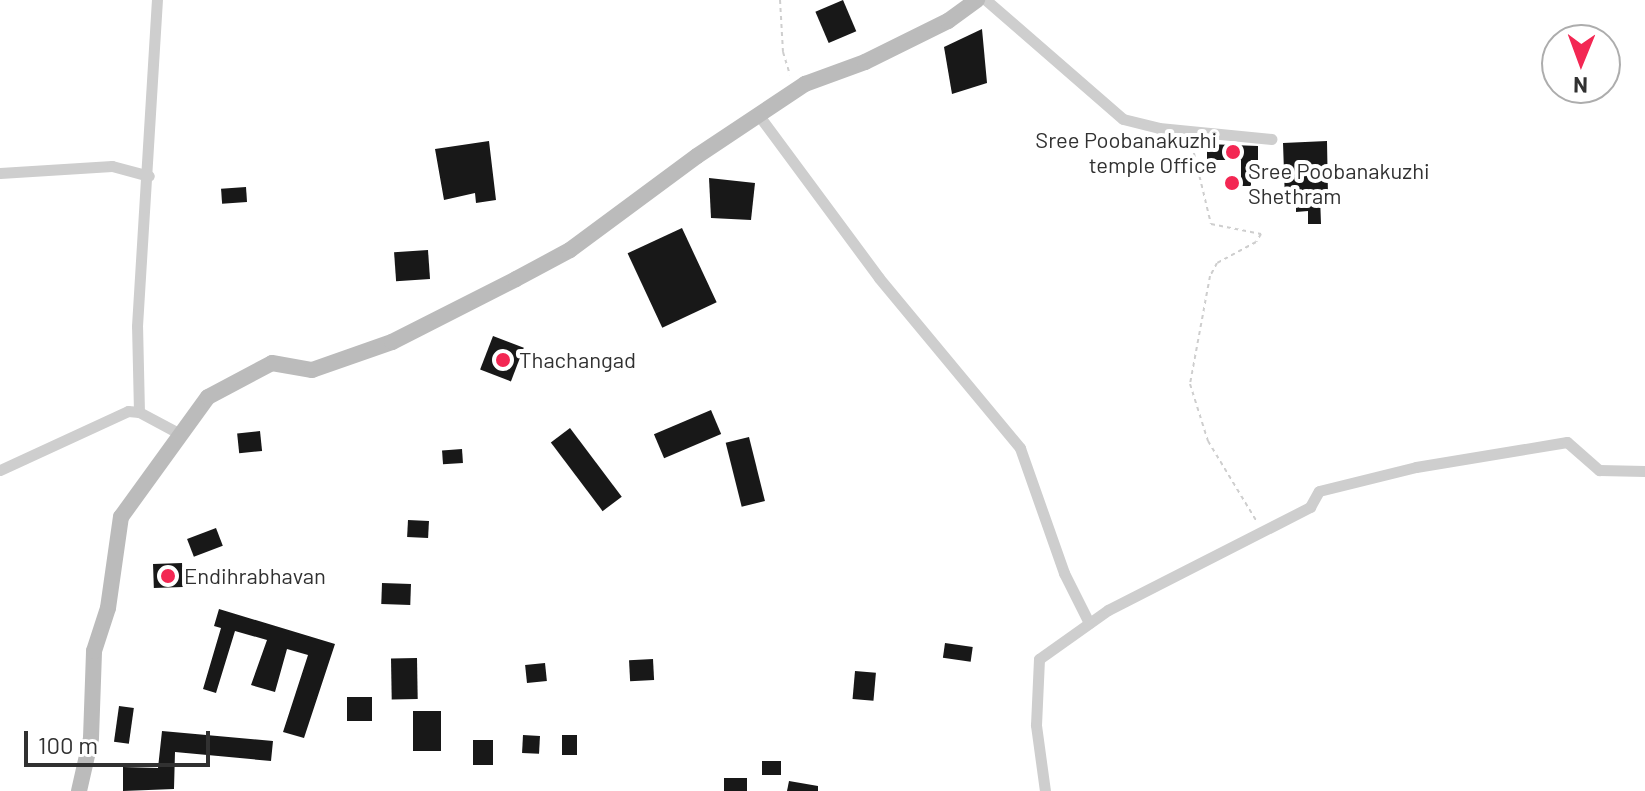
<!DOCTYPE html>
<html>
<head>
<meta charset="utf-8">
<style>
  body { margin:0 }
  #map { position:relative; width:1645px; height:791px; overflow:hidden; background:#fff; font-family:Barlow,sans-serif }
  div>[style] { position:absolute }
  .building>* { inset:0; background:#181818; transform-origin:0 0 }
  .path>* { height:2px; margin-top:-1px; transform-origin:0; background:repeating-linear-gradient(90deg,#cecece 0 4px,transparent 0 8px) }
  .street>* { height:11px; margin:-5.5px; padding:0 5.5px; transform-origin:5.5px; border-radius:5.5px; background:#cecece }
  .secondary>* { height:16px; margin:-8px; padding:0 8px; transform-origin:8px; border-radius:8px; background:#bbb }
  .dots>* { width:22px; height:22px; translate:-50% -50%; box-sizing:border-box; border:4px solid #fff; border-radius:50% }
  span { translate:-50% -50%; white-space:nowrap; text-align:center; line-height:1.15; -webkit-text-stroke:8px #fff; paint-order:stroke }
  .poi-label { font-size:22px; color:#313131 }
  .right { translate:-100% -50%; text-align:right }
  .left { translate:0 -50%; text-align:left }
  .north { position:absolute; left:1541px; top:24px; width:80px; height:80px; box-sizing:border-box; background:#fff; border:2px solid #adadad; border-radius:50%; rotate:181deg; font-size:22px; font-weight:700; line-height:32px; text-align:center; color:#313131 }
  .north::after { content:''; display:block; margin:auto; width:28px; height:36px; background:#f32753; clip-path:polygon(50% 0,100% 100%,50% 72%,0 100%) }
  .scale { position:absolute; left:24px; top:731px; width:186px; height:36px; box-sizing:border-box; border:4px solid #313131; border-top:0; padding-left:10px; font-size:24px; line-height:28px; white-space:nowrap; color:#313131; -webkit-text-stroke:6px #fff; paint-order:stroke }
</style>
</head>
<body>
<div id="map">
  <div class="building">
    <i style="left:843px;top:0;width:34px;height:30px;rotate:67deg"></i>
    <i style="clip-path:polygon(982px 29px,987px 83px,952px 94px,944px 47px)"></i>
    <i style="clip-path:polygon(489px 141px,496px 200px,476px 203px,475px 193px,444px 200px,435px 149px)"></i>
    <i style="clip-path:polygon(1327px 141px,1328px 196px,1320px 196px,1321px 224px,1308px 224px,1308px 211px,1296px 212px,1296px 201px,1285px 201px,1283px 143px)"></i>
    <i style="clip-path:polygon(1207px 144px,1258px 146px,1258px 160px,1251px 160px,1251px 186px,1241px 186px,1241px 160px,1207px 160px)"></i>
    <i style="clip-path:polygon(709px 178px,755px 183px,751px 220px,711px 218px)"></i>
    <i style="left:246px;top:187px;width:15px;height:25px;rotate:86deg"></i>
    <i style="left:682px;top:228px;width:82px;height:60px;rotate:65deg"></i>
    <i style="left:428px;top:250px;width:29px;height:34px;rotate:86deg"></i>
    <i style="left:493px;top:336px;width:33px;height:36px;rotate:21deg"></i>
    <i style="left:711px;top:410px;width:26px;height:62px;rotate:67deg"></i>
    <i style="left:570px;top:428px;width:86px;height:24px;rotate:53deg"></i>
    <i style="left:260px;top:431px;width:20px;height:23px;rotate:84deg"></i>
    <i style="left:749px;top:437px;width:66px;height:24px;rotate:76deg"></i>
    <i style="left:462px;top:449px;width:14px;height:20px;rotate:86deg"></i>
    <i style="left:408px;top:520px;width:21px;height:17px;rotate:3deg"></i>
    <i style="left:216px;top:528px;width:19px;height:31px;rotate:69deg"></i>
    <i style="left:182px;top:563px;width:24px;height:29px;rotate:88deg"></i>
    <i style="left:382px;top:583px;width:29px;height:21px;rotate:2deg"></i>
    <i style="clip-path:polygon(219px 609px,335px 644px,304px 738px,283px 732px,308px 655px,287px 649px,275px 692px,251px 685px,267px 640px,235px 631px,216px 693px,203px 689px,221px 628px,214px 626px)"></i>
    <i style="left:945px;top:643px;width:28px;height:15px;rotate:8deg"></i>
    <i style="left:417px;top:658px;width:41px;height:26px;rotate:89deg"></i>
    <i style="left:653px;top:659px;width:21px;height:24px;rotate:87deg"></i>
    <i style="left:545px;top:663px;width:18px;height:20px;rotate:84deg"></i>
    <i style="left:855px;top:671px;width:21px;height:28px;rotate:5deg"></i>
    <i style="left:347px;top:697px;width:25px;height:24px"></i>
    <i style="left:119px;top:706px;width:15px;height:36px;rotate:8deg"></i>
    <i style="left:413px;top:711px;width:28px;height:40px"></i>
    <i style="clip-path:polygon(162px 731px,273px 741px,271px 761px,175px 752px,174px 789px,123px 791px,123px 767px,158px 768px)"></i>
    <i style="left:523px;top:735px;width:17px;height:18px;rotate:3deg"></i>
    <i style="left:577px;top:735px;width:20px;height:15px;rotate:90deg"></i>
    <i style="left:473px;top:740px;width:20px;height:25px"></i>
    <i style="left:762px;top:761px;width:19px;height:14px"></i>
    <i style="left:724px;top:778px;width:23px;height:13px"></i>
    <i style="clip-path:polygon(789px 781px,818px 786px,818px 791px,787px 791px)"></i>
  </div>
  <div class="path">
    <i style="left:780px;top:0;width:52px;rotate:86.7deg"></i>
    <i style="left:783px;top:52px;width:24px;rotate:73deg"></i>
    <i style="left:1192px;top:145px;width:81px;rotate:76.5deg"></i>
    <i style="left:1211px;top:224px;width:51px;rotate:11.3deg"></i>
    <i style="left:1261px;top:234px;width:9px;rotate:122deg"></i>
    <i style="left:1256px;top:242px;width:44px;rotate:151.7deg"></i>
    <i style="left:1217px;top:263px;width:15px;rotate:118deg"></i>
    <i style="left:1210px;top:276px;width:110px;rotate:100.5deg"></i>
    <i style="left:1190px;top:384px;width:60px;rotate:72.5deg"></i>
    <i style="left:1208px;top:441px;width:95px;rotate:58.8deg"></i>
  </div>
  <div class="street">
    <i style="left:986px;top:0;width:181px;rotate:41deg"></i>
    <i style="left:1123px;top:119px;width:37px;rotate:14deg"></i>
    <i style="left:1159px;top:128px;width:113px;rotate:5.6deg"></i>
    <i style="left:760px;top:117px;width:200px;rotate:53.5deg"></i>
    <i style="left:879px;top:278px;width:221px;rotate:50.3deg"></i>
    <i style="left:1020px;top:448px;width:133px;rotate:70.6deg"></i>
    <i style="left:1064px;top:573px;width:56px;rotate:63.4deg"></i>
    <i style="left:0;top:173px;width:112px;rotate:-3.6deg"></i>
    <i style="left:112px;top:166px;width:38px;rotate:15deg"></i>
    <i style="left:139px;top:412px;width:86px;rotate:-91.3deg"></i>
    <i style="left:137px;top:326px;width:327px;rotate:-86.5deg"></i>
    <i style="left:0;top:470px;width:141px;rotate:-24.7deg"></i>
    <i style="left:128px;top:411px;width:11px;rotate:5deg"></i>
    <i style="left:139px;top:412px;width:47px;rotate:28.2deg"></i>
    <i style="left:1045px;top:791px;width:67px;rotate:-97.8deg"></i>
    <i style="left:1036px;top:725px;width:66px;rotate:-87.4deg"></i>
    <i style="left:1039px;top:659px;width:85px;rotate:-35.4deg"></i>
    <i style="left:1108px;top:610px;width:227px;rotate:-27deg"></i>
    <i style="left:1310px;top:507px;width:18px;rotate:-61deg"></i>
    <i style="left:1319px;top:491px;width:100px;rotate:-13.9deg"></i>
    <i style="left:1416px;top:467px;width:153px;rotate:-9.4deg"></i>
    <i style="left:1567px;top:442px;width:43px;rotate:41.2deg"></i>
    <i style="left:1599px;top:470px;width:46px;rotate:1.2deg"></i>
  </div>
  <div class="secondary">
    <i style="left:79px;top:791px;width:54px;rotate:-77.2deg"></i>
    <i style="left:91px;top:738px;width:87px;rotate:-88deg"></i>
    <i style="left:94px;top:651px;width:45px;rotate:-72deg"></i>
    <i style="left:108px;top:608px;width:92px;rotate:-81.9deg"></i>
    <i style="left:121px;top:517px;width:148px;rotate:-54.1deg"></i>
    <i style="left:208px;top:397px;width:72px;rotate:-28deg"></i>
    <i style="left:272px;top:363px;width:41px;rotate:9.9deg"></i>
    <i style="left:312px;top:370px;width:85px;rotate:-19.3deg"></i>
    <i style="left:392px;top:342px;width:139px;rotate:-26.9deg"></i>
    <i style="left:516px;top:279px;width:61px;rotate:-28.2deg"></i>
    <i style="left:570px;top:250px;width:158px;rotate:-36.5deg"></i>
    <i style="left:697px;top:156px;width:130px;rotate:-33.7deg"></i>
    <i style="left:805px;top:84px;width:64px;rotate:-20.1deg"></i>
    <i style="left:865px;top:62px;width:93px;rotate:-26.3deg"></i>
    <i style="left:948px;top:21px;width:36px;rotate:-36deg"></i>
  </div>
  <div class="dots">
    <i style="left:1233px;top:152px;background:#f32753"></i>
    <i style="left:1232px;top:183px;background:#f32753"></i>
    <i style="left:503px;top:360px;background:#f32753"></i>
    <i style="left:168px;top:576px;background:#f32753"></i>
  </div>
  <div class="poi-label">
    <span class="right" style="left:1217px;top:152px">Sree Poobanakuzhi<br>temple Office</span>
    <span class="left" style="left:1248px;top:183px">Sree Poobanakuzhi<br>Shethram</span>
    <span class="left" style="left:519px;top:360px">Thachangad</span>
    <span class="left" style="left:184px;top:576px">Endihrabhavan</span>
  </div>
  <div class="north">N</div>
  <div class="scale">100 m</div>
</div>
</body>
</html>
